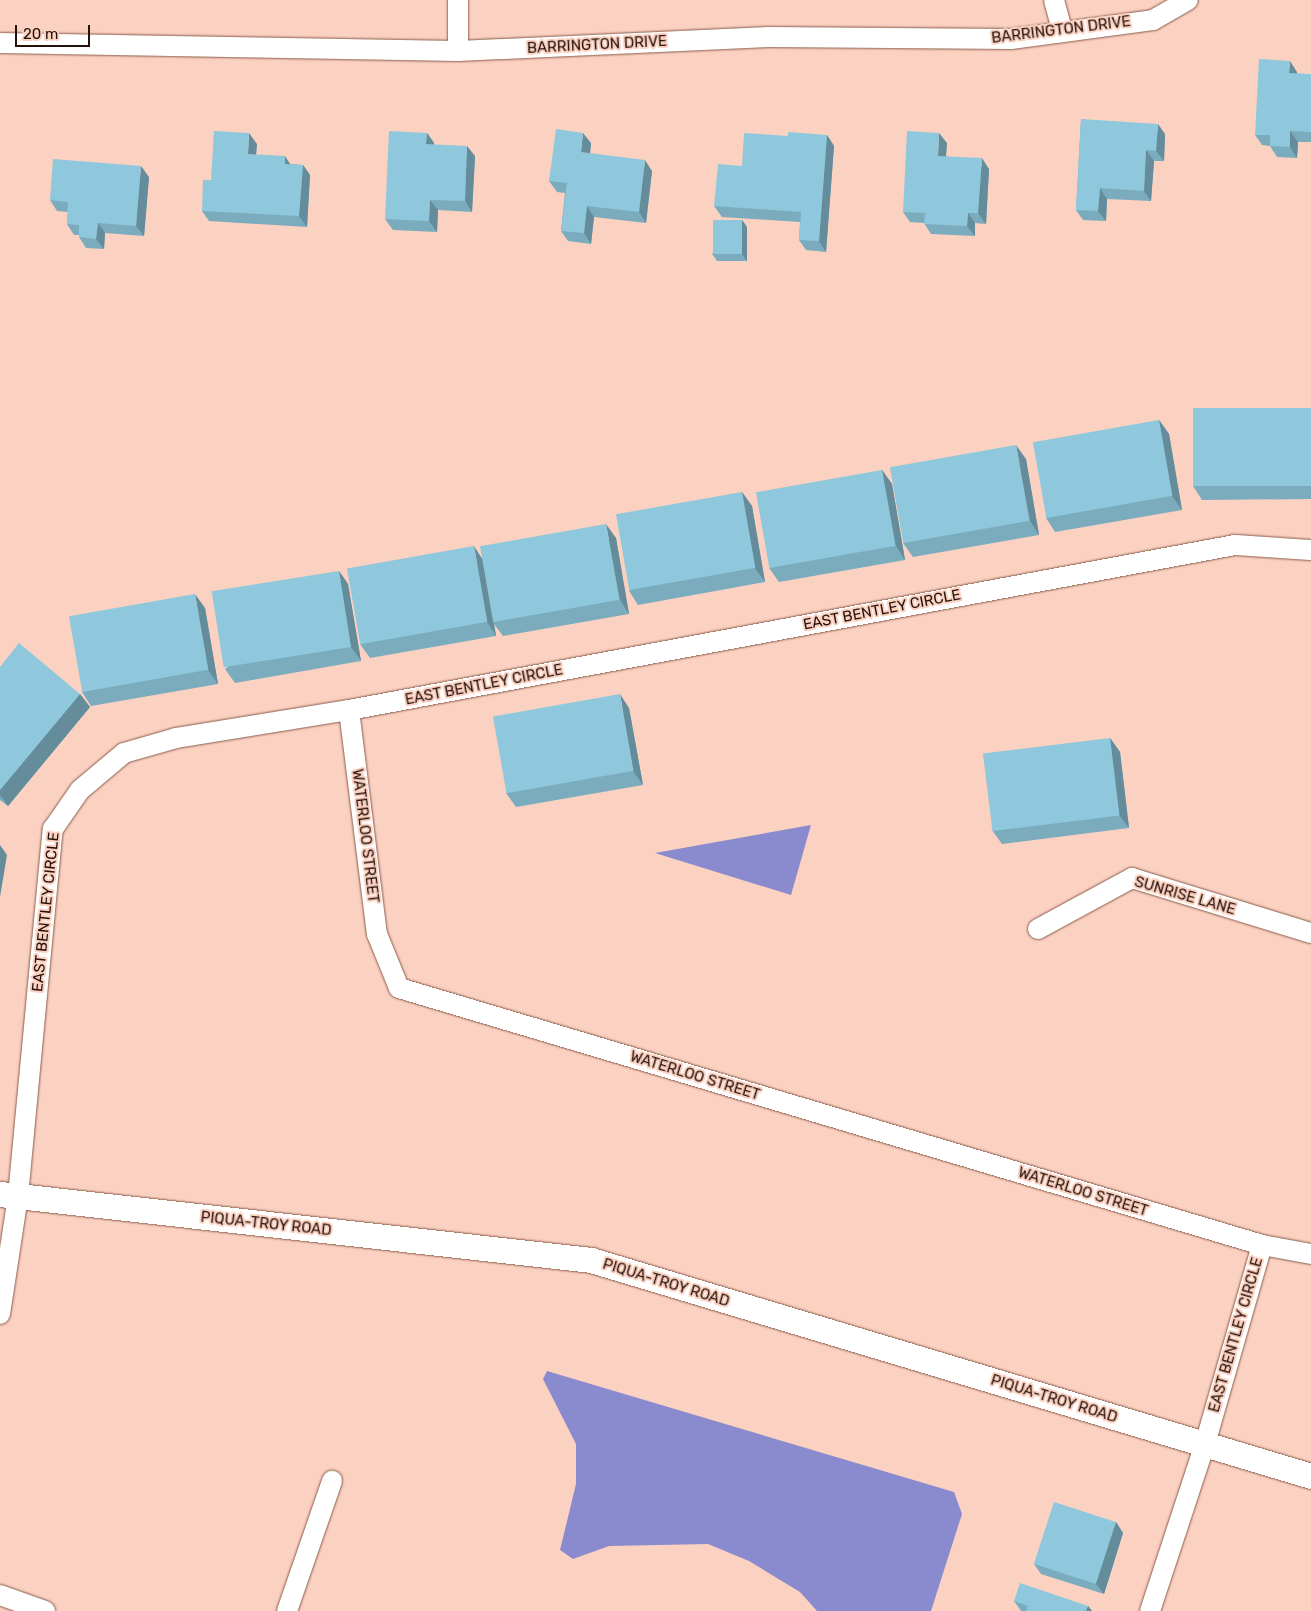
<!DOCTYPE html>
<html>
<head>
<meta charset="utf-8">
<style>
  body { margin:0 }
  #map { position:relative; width:1311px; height:1611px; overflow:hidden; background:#fbd1c1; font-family:Rubik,sans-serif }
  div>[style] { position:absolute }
  .water>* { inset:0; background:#8a8bce }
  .roads { filter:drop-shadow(0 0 1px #895c4a) drop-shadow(0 0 1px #895c4a) }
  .minor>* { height:20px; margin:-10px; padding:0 10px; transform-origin:10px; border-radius:10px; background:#fff }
  .tertiary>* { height:25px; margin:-12.5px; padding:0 12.5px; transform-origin:12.5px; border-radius:12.5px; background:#fff }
  .wall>* { inset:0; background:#7bacbd }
  .shaded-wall>* { inset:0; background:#648c9a }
  .building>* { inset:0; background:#8fc8dc; transform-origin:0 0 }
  span { translate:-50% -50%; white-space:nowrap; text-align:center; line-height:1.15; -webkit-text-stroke:4px #fbd1c1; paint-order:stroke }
  .street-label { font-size:15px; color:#23110a }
  .scale { position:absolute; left:15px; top:25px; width:75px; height:22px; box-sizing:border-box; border:2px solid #23110a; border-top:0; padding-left:6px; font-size:15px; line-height:18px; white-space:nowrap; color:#23110a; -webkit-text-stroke:4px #fbd1c1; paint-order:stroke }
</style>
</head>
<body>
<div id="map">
  <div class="water">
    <i style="clip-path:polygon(811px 825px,791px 895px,655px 853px)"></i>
    <i style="clip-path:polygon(547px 1371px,954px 1492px,962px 1514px,931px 1611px,817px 1611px,800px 1592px,749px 1561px,708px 1544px,609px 1546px,573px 1559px,560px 1550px,576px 1484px,576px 1444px,543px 1379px)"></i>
  </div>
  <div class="roads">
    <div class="minor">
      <i style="left:1054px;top:0;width:31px;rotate:75deg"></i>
      <i style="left:0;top:43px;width:458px;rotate:1deg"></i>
      <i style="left:458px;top:51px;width:311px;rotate:-2.6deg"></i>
      <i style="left:769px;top:37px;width:242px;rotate:0.5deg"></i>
      <i style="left:1011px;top:39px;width:143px;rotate:-7.6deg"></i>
      <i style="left:1153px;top:20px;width:40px;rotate:-29.7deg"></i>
      <i style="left:458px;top:51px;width:51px;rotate:-90deg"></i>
      <i style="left:349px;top:710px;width:226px;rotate:82.9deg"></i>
      <i style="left:377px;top:934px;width:58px;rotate:67.8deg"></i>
      <i style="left:399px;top:988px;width:900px;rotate:16.58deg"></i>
      <i style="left:1038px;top:929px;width:107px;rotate:-28.5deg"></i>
      <i style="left:1132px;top:878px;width:187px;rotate:17.1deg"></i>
      <i style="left:0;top:1314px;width:119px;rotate:-81.3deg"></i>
      <i style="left:18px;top:1196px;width:369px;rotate:-84.6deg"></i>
      <i style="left:53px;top:829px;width:47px;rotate:-55.3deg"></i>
      <i style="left:80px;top:790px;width:57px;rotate:-40.1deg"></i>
      <i style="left:124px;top:753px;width:54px;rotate:-16.1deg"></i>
      <i style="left:176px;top:738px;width:175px;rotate:-9.2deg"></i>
      <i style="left:349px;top:710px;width:901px;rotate:-10.55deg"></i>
      <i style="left:1235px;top:545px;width:76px;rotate:3.8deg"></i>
      <i style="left:0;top:1595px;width:48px;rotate:19.6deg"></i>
      <i style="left:287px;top:1611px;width:138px;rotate:-70.9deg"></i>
      <i style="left:1150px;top:1611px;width:176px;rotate:-71.8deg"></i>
      <i style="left:1205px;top:1444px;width:207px;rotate:-74deg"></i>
      <i style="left:1262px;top:1245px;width:50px;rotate:10.4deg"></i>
    </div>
    <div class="tertiary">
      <i style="left:0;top:1194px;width:595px;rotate:6.37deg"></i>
      <i style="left:591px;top:1260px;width:752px;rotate:16.7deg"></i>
    </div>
  </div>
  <div class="wall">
    <i style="clip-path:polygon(1297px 72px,1297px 74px,1311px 74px,1311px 142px,1298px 142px,1297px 158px,1277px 157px,1270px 146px,1262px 145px,1255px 135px)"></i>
    <i style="clip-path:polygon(1081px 119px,1165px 134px,1164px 161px,1154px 161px,1151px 201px,1107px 199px,1106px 221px,1083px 220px,1076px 210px)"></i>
    <i style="clip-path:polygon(427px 133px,434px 143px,434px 145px,475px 156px,472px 212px,438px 210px,437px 232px,393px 230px,385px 219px)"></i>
    <i style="clip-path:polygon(827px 135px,834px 146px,826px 252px,806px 250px,799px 240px,800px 222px,722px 217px,714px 206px,742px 166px,788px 136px)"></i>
    <i style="clip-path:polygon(591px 143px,590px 153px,652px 171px,646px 223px,594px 217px,591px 244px,568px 241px,561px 231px,565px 193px,557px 192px,549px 181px)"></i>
    <i style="clip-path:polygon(947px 143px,946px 156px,989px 169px,986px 224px,975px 223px,975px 236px,931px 234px,924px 223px,910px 222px,903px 212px)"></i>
    <i style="clip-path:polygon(257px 144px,256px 155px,290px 164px,303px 165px,310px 175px,307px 227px,209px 221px,202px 211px,211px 180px)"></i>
    <i style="clip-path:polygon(149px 177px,144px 236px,105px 233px,104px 249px,86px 248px,79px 237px,79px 235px,74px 235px,67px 224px,68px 212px,57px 211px,50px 200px)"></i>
    <i style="clip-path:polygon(742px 220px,747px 227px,747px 261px,717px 261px,712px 254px)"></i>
    <i style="clip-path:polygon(1311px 408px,1311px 499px,1202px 500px,1193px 486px)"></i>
    <i style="clip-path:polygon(1159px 420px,1169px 434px,1182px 510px,1055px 532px,1046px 518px)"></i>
    <i style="clip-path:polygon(1026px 459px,1039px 535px,913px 557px,903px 543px)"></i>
    <i style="clip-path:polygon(882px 470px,892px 484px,905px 560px,779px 582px,769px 568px)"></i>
    <i style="clip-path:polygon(742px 492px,752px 506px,765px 582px,638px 605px,629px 591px)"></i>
    <i style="clip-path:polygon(616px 538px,629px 614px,503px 636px,494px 624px,496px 636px,370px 658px,360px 644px,482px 558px)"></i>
    <i style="clip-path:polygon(339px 571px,348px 584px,361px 661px,235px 683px,225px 669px)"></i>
    <i style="clip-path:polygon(205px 608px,218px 684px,91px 706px,82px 692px)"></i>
    <i style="clip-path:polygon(0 667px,80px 694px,90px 707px,8px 806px,0 800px)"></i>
    <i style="clip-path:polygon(629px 708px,643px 785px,516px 807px,506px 793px)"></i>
    <i style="clip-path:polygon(1110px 738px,1120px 752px,1129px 828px,1002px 844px,992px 830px)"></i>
    <i style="clip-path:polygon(1116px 1522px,1123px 1533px,1104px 1594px,1041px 1574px,1034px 1564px)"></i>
    <i style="clip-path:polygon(1014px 1601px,1088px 1606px,1092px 1611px,1021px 1611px)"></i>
  </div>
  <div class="shaded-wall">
    <i style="clip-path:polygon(1290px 61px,1297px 72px,1296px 84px,1289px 73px)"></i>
    <i style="clip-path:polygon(1158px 124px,1165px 134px,1164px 161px,1156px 151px)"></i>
    <i style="clip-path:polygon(1290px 131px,1298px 142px,1297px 158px,1290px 147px)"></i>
    <i style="clip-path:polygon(249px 133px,257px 144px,255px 165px,248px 154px)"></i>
    <i style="clip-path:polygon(427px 133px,434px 143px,434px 155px,426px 144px)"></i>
    <i style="clip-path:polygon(583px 133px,591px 143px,589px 163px,581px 152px)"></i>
    <i style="clip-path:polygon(939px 133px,947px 143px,945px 166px,938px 156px)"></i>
    <i style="clip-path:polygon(827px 135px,834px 146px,826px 252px,819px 241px)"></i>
    <i style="clip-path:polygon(467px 146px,475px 156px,472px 212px,465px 201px)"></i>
    <i style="clip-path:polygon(1146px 150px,1154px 161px,1151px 201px,1144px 191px)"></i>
    <i style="clip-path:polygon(285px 156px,292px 167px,285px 164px)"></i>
    <i style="clip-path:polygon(982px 158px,989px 169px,986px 224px,978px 213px)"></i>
    <i style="clip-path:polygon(645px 160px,652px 171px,646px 223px,639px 212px)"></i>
    <i style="clip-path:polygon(303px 165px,310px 175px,307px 227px,299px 216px)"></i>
    <i style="clip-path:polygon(141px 166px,149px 177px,144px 236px,136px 226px)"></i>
    <i style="clip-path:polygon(1100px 188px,1107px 199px,1106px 221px,1098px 211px)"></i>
    <i style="clip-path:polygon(430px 200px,438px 210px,437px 232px,429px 221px)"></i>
    <i style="clip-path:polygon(587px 206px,594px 217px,591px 244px,584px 233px)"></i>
    <i style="clip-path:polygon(968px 213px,975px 223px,975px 236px,967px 226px)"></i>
    <i style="clip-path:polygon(742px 220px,747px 227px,747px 261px,742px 254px)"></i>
    <i style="clip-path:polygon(98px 223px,105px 233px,104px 249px,96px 239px)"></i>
    <i style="clip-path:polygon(1159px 420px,1169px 434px,1182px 510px,1172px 496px)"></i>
    <i style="clip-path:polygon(1016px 445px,1026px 459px,1039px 535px,1030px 521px)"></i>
    <i style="clip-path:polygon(882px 470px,892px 484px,905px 560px,896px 546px)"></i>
    <i style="clip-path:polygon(742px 492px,752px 506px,765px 582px,755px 568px)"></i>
    <i style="clip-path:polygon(606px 524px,616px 538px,629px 614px,620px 600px)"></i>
    <i style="clip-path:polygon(474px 546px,483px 560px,493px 622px,494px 624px,496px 636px,487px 622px)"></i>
    <i style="clip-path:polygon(339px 571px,348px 584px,361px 661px,351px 647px)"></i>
    <i style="clip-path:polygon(195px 594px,205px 608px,218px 684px,208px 670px)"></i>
    <i style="clip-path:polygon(80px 694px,90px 707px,8px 806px,0 795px,0 790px)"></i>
    <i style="clip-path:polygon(620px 694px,629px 708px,643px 785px,633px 771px)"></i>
    <i style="clip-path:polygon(1110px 738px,1120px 752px,1129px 828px,1119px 815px)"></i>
    <i style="clip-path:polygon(0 845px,7px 855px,0 897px)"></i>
    <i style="clip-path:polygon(1116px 1522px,1123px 1533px,1104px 1594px,1096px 1584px)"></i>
    <i style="clip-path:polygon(1088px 1606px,1092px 1611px,1086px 1611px)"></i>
  </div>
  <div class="building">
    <i style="clip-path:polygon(1259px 59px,1290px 61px,1289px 73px,1311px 74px,1311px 132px,1290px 131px,1290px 147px,1270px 146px,1270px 135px,1255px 135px)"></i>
    <i style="clip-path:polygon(1081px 119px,1158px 124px,1156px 151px,1146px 150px,1144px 191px,1100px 188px,1098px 211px,1076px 210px)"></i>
    <i style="clip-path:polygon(556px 129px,583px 133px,581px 152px,645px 160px,639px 212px,587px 206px,584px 233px,561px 231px,567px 183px,549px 181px)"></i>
    <i style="clip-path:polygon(214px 131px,249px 133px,248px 154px,285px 156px,285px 164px,303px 165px,299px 216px,202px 211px,203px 180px,211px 180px)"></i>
    <i style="clip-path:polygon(389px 131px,427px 133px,426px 144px,467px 146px,465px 201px,430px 200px,429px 221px,385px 219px)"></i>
    <i style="clip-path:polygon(907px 131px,939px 133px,938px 156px,982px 158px,978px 213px,968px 213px,967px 226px,924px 224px,925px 213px,903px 212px)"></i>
    <i style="clip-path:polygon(788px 132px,827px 135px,819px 241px,799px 240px,801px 212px,714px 206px,718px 164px,742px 166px,744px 133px,788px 136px)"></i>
    <i style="clip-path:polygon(53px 159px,141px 166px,136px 226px,98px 223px,96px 239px,79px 237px,79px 225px,67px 224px,68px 202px,50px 200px)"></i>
    <i style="left:713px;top:220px;width:29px;height:34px"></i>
    <i style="left:1193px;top:408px;width:118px;height:78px"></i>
    <i style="left:1159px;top:420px;width:77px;height:128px;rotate:80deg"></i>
    <i style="left:1016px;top:445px;width:77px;height:128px;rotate:80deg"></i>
    <i style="left:882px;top:470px;width:77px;height:128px;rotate:80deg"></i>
    <i style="left:742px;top:492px;width:77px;height:128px;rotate:80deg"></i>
    <i style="left:606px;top:524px;width:77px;height:128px;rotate:80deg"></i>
    <i style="left:474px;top:546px;width:77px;height:129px;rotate:80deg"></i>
    <i style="left:339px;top:571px;width:77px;height:129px;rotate:81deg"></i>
    <i style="left:195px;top:594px;width:77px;height:128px;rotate:80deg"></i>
    <i style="clip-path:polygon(19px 643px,80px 694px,0 790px,0 667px)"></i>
    <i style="left:620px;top:694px;width:78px;height:129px;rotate:80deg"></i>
    <i style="left:1110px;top:738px;width:78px;height:128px;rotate:83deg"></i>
    <i style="left:1054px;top:1502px;width:65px;height:65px;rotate:18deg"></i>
    <i style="clip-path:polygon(1020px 1583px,1088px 1606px,1086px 1611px,1026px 1611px,1028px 1606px,1014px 1601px)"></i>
  </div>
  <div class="street-label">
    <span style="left:1061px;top:30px;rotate:-7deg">BARRINGTON DRIVE</span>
    <span style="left:597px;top:45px;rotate:-3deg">BARRINGTON DRIVE</span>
    <span style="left:882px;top:610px;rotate:-11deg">EAST BENTLEY CIRCLE</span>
    <span style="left:484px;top:685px;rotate:-11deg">EAST BENTLEY CIRCLE</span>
    <span style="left:365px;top:836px;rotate:83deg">WATERLOO STREET</span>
    <span style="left:1185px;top:896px;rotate:16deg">SUNRISE LANE</span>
    <span style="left:46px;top:912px;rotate:-84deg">EAST BENTLEY CIRCLE</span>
    <span style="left:695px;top:1076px;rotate:17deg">WATERLOO STREET</span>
    <span style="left:1083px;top:1192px;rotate:17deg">WATERLOO STREET</span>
    <span style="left:266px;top:1224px;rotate:6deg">PIQUA-TROY ROAD</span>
    <span style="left:666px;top:1283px;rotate:17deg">PIQUA-TROY ROAD</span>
    <span style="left:1236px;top:1335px;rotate:-74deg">EAST BENTLEY CIRCLE</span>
    <span style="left:1054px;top:1399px;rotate:17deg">PIQUA-TROY ROAD</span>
  </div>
  <div class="scale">20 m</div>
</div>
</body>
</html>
